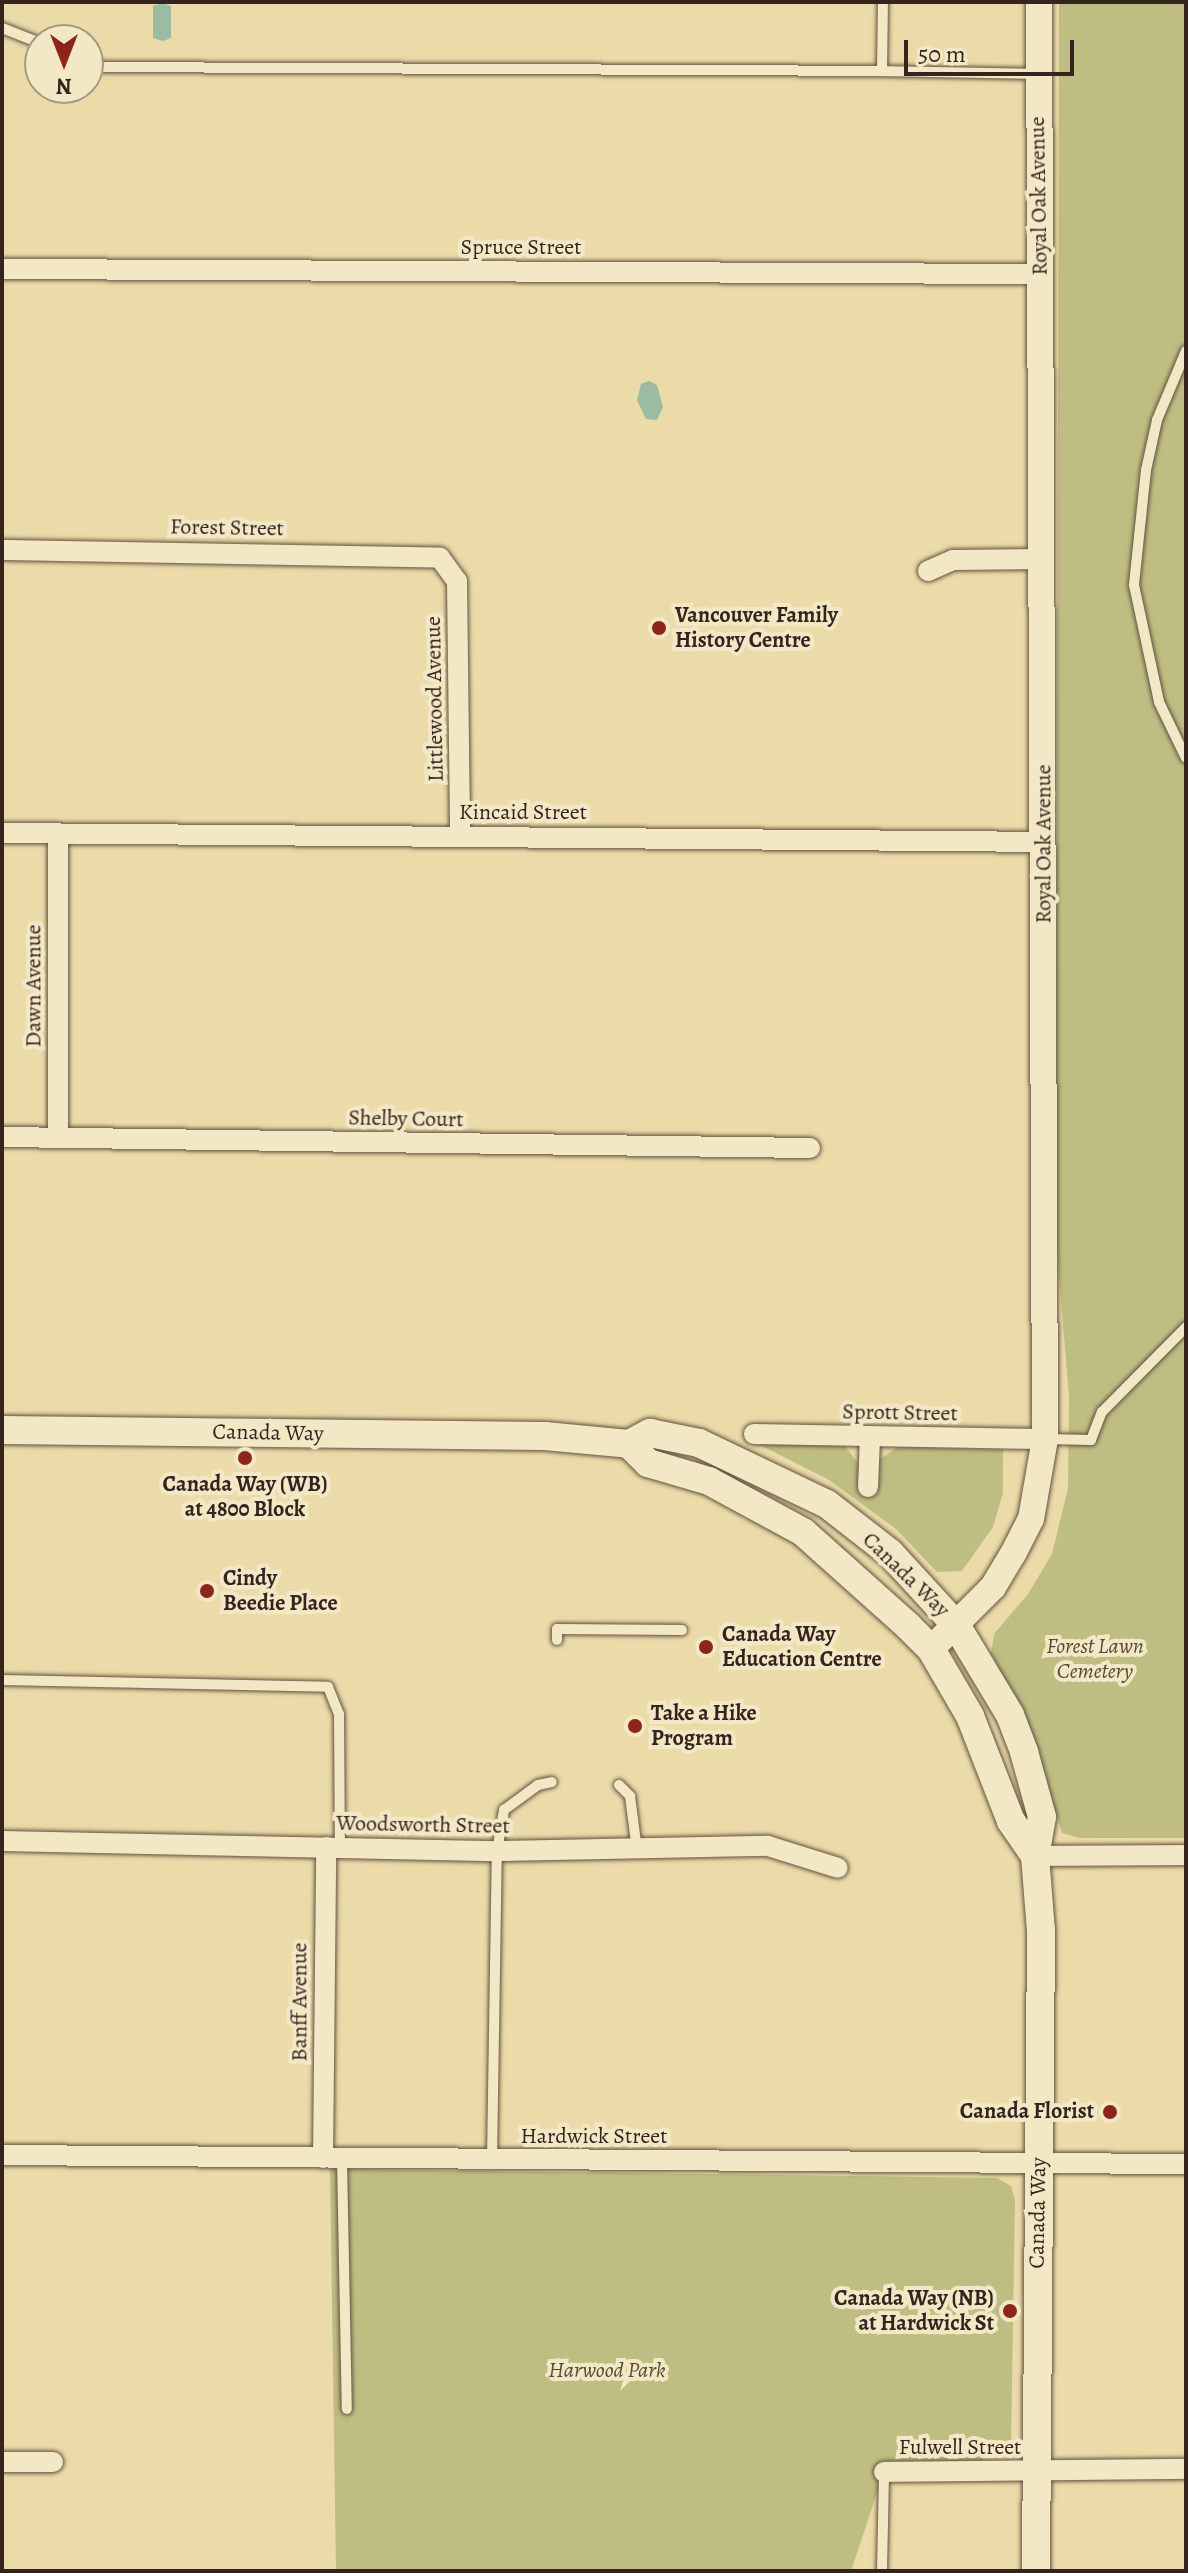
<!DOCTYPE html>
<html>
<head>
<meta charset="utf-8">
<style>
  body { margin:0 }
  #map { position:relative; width:1188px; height:2573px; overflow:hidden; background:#ebdba8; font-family:Alegreya,serif }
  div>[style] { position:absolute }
  .green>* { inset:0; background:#bfbe82 }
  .water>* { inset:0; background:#99bca3 }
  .roads { filter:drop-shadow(0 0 2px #625240) drop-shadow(0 0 2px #625240) }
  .service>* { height:10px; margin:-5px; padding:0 5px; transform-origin:5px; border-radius:5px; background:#f2e8c6 }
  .minor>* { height:20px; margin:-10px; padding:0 10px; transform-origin:10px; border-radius:10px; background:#f2e8c6 }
  .tertiary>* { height:26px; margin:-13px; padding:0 13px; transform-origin:13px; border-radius:13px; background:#f2e8c6 }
  .secondary>* { height:28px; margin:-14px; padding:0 14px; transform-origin:14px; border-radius:14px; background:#f2e8c6 }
  .dots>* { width:22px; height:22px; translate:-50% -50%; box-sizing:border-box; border:4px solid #f2e8c6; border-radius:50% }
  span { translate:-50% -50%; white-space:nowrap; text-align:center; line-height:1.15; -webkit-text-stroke:8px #f2e8c6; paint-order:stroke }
  .street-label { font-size:22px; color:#35241e }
  .poi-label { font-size:22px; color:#35241e; font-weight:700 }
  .left { translate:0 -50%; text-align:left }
  .right { translate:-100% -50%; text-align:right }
  .park-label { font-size:22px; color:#584a37; font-style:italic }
  .frame { position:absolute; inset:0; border:4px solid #35241e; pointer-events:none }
  .north { position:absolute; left:24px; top:24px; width:80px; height:80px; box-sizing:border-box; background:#f2e8c6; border:2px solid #a69a83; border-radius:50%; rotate:180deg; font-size:22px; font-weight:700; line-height:32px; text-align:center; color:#35241e }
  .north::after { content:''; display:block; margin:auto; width:28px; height:36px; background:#8f2418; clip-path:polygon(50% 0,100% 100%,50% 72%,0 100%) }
  .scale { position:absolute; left:904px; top:40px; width:170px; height:36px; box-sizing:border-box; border:4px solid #35241e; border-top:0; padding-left:10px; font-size:24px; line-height:28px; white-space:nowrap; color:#35241e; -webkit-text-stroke:6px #f2e8c6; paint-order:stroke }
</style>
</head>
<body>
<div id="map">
  <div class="green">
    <i style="clip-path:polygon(1059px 2px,1186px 2px,1186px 1838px,1079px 1838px,1062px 1833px,1034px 1742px,991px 1653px,994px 1634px,1028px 1594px,1052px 1554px,1068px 1488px,1069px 1397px,1056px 1239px)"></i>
    <i style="clip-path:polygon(758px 1444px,844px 1445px,861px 1467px,861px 1494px,873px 1495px,880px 1459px,898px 1447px,1003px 1450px,1003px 1493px,993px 1527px,962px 1571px,937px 1572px,896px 1529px,829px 1480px)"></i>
    <i style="clip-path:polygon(330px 2169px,997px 2178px,1011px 2186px,1015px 2200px,1011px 2446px,983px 2461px,884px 2472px,851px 2571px,336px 2571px)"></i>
  </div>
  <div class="water">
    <i style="clip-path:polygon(162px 3px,171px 6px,171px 38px,163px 41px,153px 38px,153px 6px)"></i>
    <i style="clip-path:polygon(649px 381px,657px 385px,663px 407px,657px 420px,646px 419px,637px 400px,641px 384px)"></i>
  </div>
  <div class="roads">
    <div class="service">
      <i style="left:2px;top:28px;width:41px;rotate:21.5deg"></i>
      <i style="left:88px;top:61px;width:17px;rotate:21deg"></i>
      <i style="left:104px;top:67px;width:778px;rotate:0.29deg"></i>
      <i style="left:882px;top:71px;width:69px;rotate:-89.2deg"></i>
      <i style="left:882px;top:71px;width:156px;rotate:1.1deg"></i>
      <i style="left:1186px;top:351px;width:75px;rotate:112.8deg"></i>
      <i style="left:1157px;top:420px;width:51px;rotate:102.4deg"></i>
      <i style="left:1146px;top:470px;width:116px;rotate:96deg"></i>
      <i style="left:1134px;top:585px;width:120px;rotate:77.9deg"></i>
      <i style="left:1159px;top:702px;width:62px;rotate:64.3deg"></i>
      <i style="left:1046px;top:1439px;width:45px;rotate:1.3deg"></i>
      <i style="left:1091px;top:1440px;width:30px;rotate:-69deg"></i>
      <i style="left:1102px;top:1412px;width:120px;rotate:-45.3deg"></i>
      <i style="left:557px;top:1640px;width:11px;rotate:-90deg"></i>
      <i style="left:557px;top:1629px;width:125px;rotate:0.5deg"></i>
      <i style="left:2px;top:1680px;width:326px;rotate:1.2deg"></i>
      <i style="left:328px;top:1687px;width:29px;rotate:68deg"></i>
      <i style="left:339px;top:1714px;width:134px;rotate:89.6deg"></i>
      <i style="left:619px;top:1785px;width:16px;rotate:45deg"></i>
      <i style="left:630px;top:1796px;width:54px;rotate:82.6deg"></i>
      <i style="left:342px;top:2159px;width:250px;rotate:88.9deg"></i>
      <i style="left:492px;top:2159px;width:308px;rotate:-89.1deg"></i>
      <i style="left:497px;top:1851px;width:42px;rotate:-80.3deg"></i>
      <i style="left:504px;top:1810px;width:42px;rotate:-36.3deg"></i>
      <i style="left:538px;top:1785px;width:14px;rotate:-12deg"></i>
      <i style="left:882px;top:2571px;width:99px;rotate:-88.8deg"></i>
    </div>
    <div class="minor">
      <i style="left:2px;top:269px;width:1039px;rotate:0.28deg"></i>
      <i style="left:2px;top:550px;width:438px;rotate:1deg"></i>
      <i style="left:440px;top:558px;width:29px;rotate:54deg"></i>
      <i style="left:457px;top:581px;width:255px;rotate:89.3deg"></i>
      <i style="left:928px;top:571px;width:27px;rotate:-24deg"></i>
      <i style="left:953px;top:560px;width:90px;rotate:-0.6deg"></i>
      <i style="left:2px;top:833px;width:1042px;rotate:0.49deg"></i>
      <i style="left:58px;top:834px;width:304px;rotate:90deg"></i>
      <i style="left:2px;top:1137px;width:808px;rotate:0.78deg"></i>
      <i style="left:754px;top:1434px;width:291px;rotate:1deg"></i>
      <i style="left:868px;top:1487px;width:50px;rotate:-87.7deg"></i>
      <i style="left:2px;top:1841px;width:495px;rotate:1.2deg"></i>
      <i style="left:497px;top:1851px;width:271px;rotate:-1.1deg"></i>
      <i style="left:768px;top:1846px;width:73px;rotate:17.4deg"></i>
      <i style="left:1035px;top:1856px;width:151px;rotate:-0.4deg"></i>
      <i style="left:2px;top:2155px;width:1184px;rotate:0.44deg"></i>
      <i style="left:323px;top:2158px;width:311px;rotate:-89.4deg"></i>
      <i style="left:2px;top:2462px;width:51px"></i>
      <i style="left:884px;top:2472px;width:302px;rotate:-0.6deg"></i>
    </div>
    <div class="tertiary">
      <i style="left:931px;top:1649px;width:88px;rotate:-45deg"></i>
      <i style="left:993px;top:1587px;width:39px;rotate:-59deg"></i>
      <i style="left:1013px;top:1554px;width:39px;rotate:-63deg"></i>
      <i style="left:1031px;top:1519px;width:81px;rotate:-80.1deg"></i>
      <i style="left:1045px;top:1439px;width:1437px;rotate:-90.24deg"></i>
    </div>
    <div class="secondary">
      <i style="left:2px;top:1430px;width:543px;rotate:0.63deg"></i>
      <i style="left:545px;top:1436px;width:84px;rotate:5.4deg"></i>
      <i style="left:629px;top:1444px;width:27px;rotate:45deg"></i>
      <i style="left:648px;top:1463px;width:64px;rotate:16.4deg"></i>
      <i style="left:709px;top:1481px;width:107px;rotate:28.5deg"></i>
      <i style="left:803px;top:1532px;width:141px;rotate:41.8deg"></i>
      <i style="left:908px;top:1626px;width:33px;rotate:45deg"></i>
      <i style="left:931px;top:1649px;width:78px;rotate:59.8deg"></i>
      <i style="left:970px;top:1716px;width:113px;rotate:68.7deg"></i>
      <i style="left:1011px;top:1821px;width:42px;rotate:55.6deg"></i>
      <i style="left:629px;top:1444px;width:24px;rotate:-28deg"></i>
      <i style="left:650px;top:1433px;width:50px;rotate:11.5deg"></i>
      <i style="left:699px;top:1443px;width:142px;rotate:25.5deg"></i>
      <i style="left:827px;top:1504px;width:80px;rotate:37.9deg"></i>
      <i style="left:890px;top:1553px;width:98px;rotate:47.5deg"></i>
      <i style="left:956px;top:1625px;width:105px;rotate:59deg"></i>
      <i style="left:1010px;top:1715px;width:40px;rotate:69deg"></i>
      <i style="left:1024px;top:1752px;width:67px;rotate:74.5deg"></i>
      <i style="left:1042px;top:1817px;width:40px;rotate:100deg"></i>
      <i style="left:1035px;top:1856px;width:74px;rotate:85.4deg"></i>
      <i style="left:1041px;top:1930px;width:641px;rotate:90.45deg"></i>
    </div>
  </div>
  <div class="dots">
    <i style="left:659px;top:628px;background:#8f2418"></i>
    <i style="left:245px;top:1458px;background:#8f2418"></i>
    <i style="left:207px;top:1591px;background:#8f2418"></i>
    <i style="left:706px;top:1647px;background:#8f2418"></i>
    <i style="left:635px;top:1726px;background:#8f2418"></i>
    <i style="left:1110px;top:2112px;background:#8f2418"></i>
    <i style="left:1010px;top:2311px;background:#8f2418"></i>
  </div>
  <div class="street-label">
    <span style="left:1039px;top:196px;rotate:-91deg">Royal Oak Avenue</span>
    <span style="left:521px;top:248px">Spruce Street</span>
    <span style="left:227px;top:528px;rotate:1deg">Forest Street</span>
    <span style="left:435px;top:699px;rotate:-91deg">Littlewood Avenue</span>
    <span style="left:523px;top:813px">Kincaid Street</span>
    <span style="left:1044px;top:844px;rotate:-90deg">Royal Oak Avenue</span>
    <span style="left:34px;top:986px;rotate:-90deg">Dawn Avenue</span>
    <span style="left:406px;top:1119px;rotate:1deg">Shelby Court</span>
    <span style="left:900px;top:1413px;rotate:1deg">Sprott Street</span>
    <span style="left:268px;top:1433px;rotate:1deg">Canada Way</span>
    <span style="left:906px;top:1575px;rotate:44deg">Canada Way</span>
    <span style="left:423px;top:1825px;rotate:1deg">Woodsworth Street</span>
    <span style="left:300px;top:2002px;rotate:-90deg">Banff Avenue</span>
    <span style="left:594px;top:2137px">Hardwick Street</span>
    <span style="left:1038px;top:2213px;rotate:-89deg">Canada Way</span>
    <span style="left:960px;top:2448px">Fulwell Street</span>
  </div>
  <div class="poi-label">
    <span class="left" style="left:675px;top:628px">Vancouver Family<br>History Centre</span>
    <span style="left:245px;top:1497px">Canada Way (WB)<br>at 4800 Block</span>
    <span class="left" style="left:223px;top:1591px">Cindy<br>Beedie Place</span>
    <span class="left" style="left:722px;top:1647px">Canada Way<br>Education Centre</span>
    <span class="left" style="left:651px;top:1726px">Take a Hike<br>Program</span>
    <span class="right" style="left:1094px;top:2112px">Canada Florist</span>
    <span class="right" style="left:994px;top:2311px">Canada Way (NB)<br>at Hardwick St</span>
  </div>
  <div class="park-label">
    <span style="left:1095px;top:1659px">Forest Lawn<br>Cemetery</span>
    <span style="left:607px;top:2371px">Harwood Park</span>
  </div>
  <div class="frame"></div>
  <div class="north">N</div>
  <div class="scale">50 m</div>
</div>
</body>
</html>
